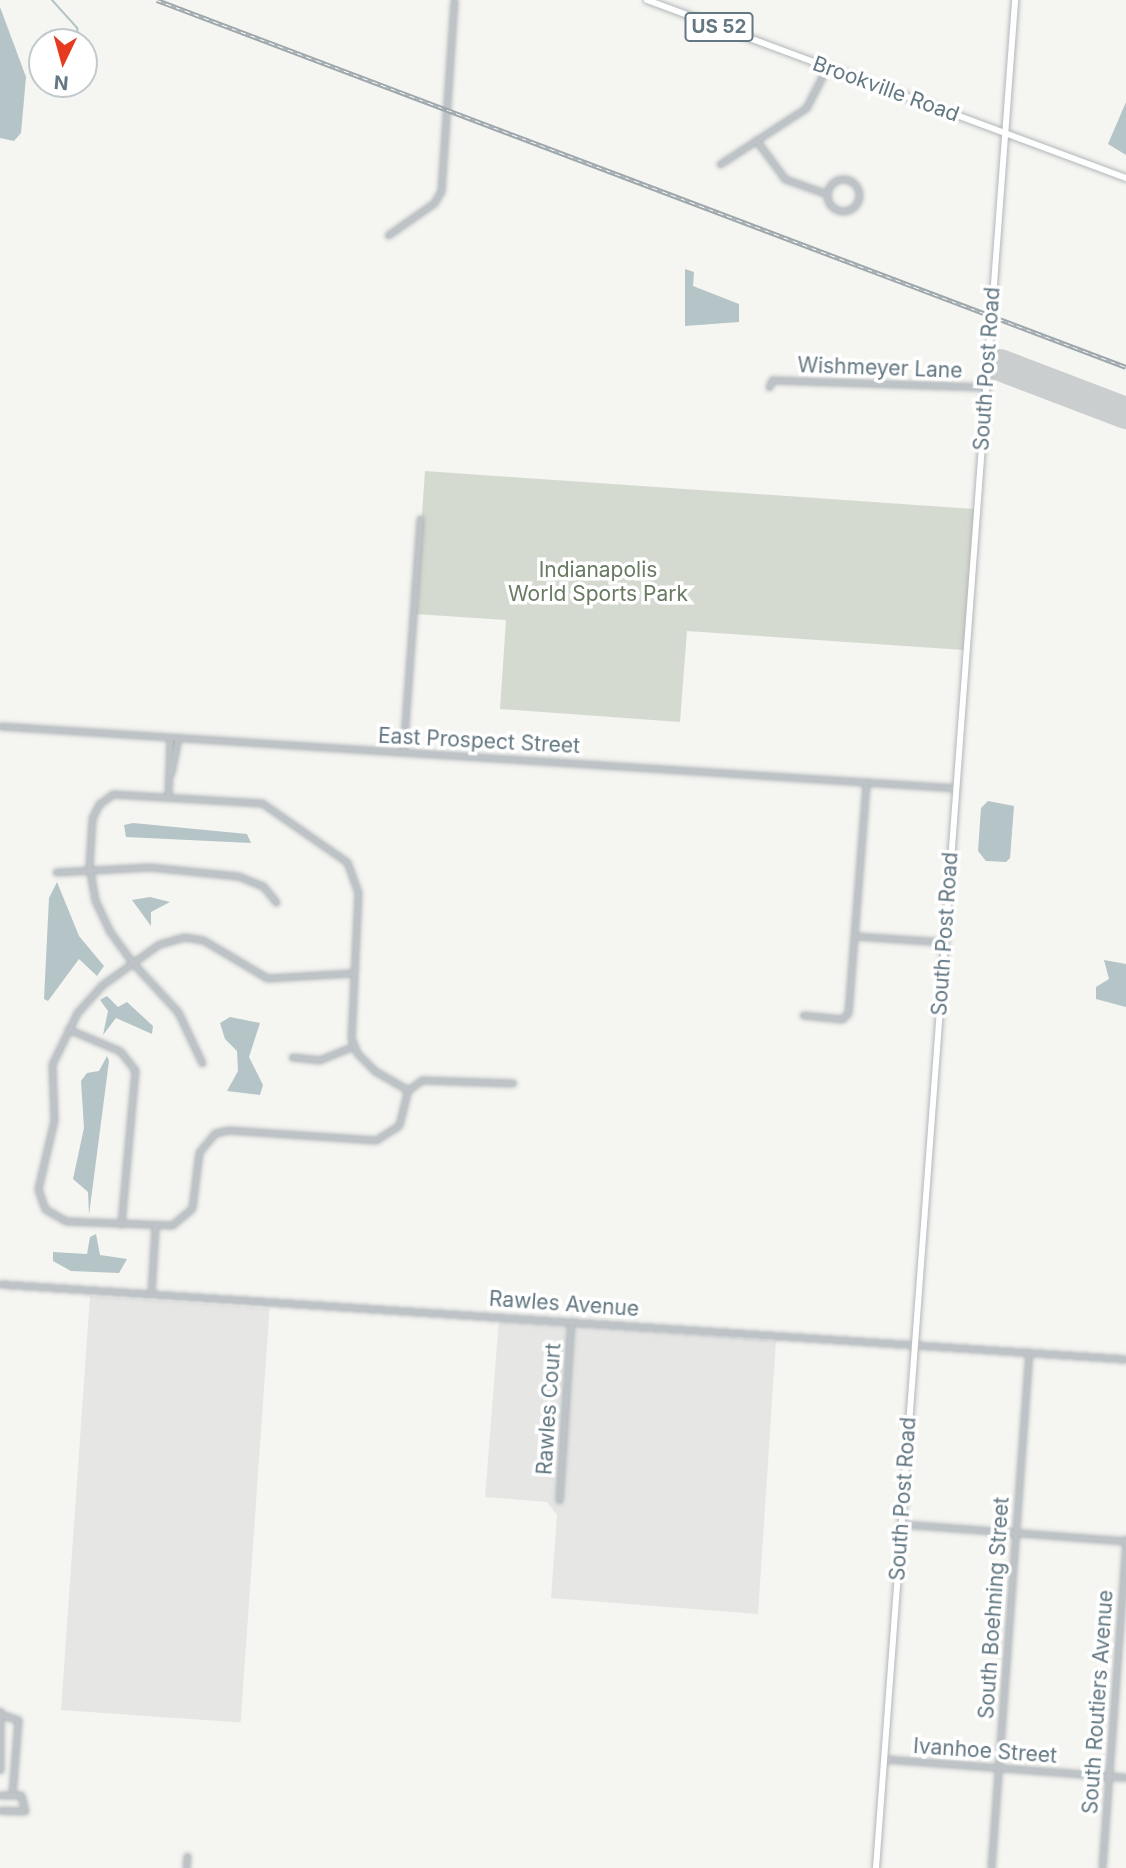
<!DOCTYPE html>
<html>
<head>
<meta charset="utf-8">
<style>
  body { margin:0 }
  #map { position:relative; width:1126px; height:1868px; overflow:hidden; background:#f5f5f1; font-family:Inter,sans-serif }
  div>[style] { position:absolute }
  .built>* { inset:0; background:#e6e6e5; transform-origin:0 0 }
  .green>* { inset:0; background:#d5dad0 }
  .water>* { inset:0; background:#b5c4c7 }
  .stream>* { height:2px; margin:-1px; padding:0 1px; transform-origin:1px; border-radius:1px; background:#b5c4c7 }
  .runway>* { height:32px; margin:-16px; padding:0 16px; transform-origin:16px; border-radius:16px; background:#cacece }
  .roads { filter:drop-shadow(0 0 2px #b1b7ba) drop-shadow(0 0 2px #b1b7ba) }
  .minor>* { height:5px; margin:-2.5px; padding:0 2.5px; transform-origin:2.5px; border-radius:2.5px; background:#bdc3c6 }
  .minor>.ring { margin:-2.5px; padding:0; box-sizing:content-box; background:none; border:5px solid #bdc3c6; border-radius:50% }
  .major>* { height:6px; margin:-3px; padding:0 3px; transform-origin:3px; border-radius:3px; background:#fff }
  .rail>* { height:4.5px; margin-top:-2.25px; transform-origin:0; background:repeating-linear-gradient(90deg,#fff 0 5px,#9ea7ab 0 10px); box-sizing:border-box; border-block:2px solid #9ea7ab }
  span { translate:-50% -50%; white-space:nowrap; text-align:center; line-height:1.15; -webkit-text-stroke:7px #fff; paint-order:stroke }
  .shield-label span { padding:2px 5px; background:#fff; border:2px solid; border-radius:5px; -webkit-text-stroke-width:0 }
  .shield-label { font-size:19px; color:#637883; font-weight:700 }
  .street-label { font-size:21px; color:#637883 }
  .park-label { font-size:21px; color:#697a62 }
  .north { position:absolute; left:28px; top:28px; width:70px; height:70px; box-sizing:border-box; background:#fff; border:2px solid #c1c9cd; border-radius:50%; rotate:185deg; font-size:19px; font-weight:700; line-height:28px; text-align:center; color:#637883 }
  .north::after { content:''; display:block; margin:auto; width:24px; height:32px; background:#e63b20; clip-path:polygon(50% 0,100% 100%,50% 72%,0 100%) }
</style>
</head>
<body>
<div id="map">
  <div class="built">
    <i style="left:90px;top:1296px;width:180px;height:415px;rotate:4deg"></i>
    <i style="clip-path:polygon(499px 1319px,776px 1341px,758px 1614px,551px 1598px,557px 1515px,547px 1502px,485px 1497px)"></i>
  </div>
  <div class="green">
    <i style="clip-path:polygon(425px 471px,974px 509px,964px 650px,687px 631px,680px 722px,500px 709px,506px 620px,415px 614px)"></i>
  </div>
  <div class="water">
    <i style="clip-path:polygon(0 7px,26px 77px,21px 133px,14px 141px,0 138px)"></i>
    <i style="clip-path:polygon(1126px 102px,1126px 155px,1108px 144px)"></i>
    <i style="clip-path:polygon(685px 269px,694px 272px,693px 286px,739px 304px,739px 322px,685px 326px)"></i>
    <i style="clip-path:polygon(988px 801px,1014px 806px,1010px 858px,1006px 862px,986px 861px,978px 851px,981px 808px)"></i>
    <i style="clip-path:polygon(133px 823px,247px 834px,251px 843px,126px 837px,124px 825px)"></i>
    <i style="clip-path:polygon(57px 882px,79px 936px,104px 966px,97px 976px,79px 959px,48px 1001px,44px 999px,49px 898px)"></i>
    <i style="clip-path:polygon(150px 897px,170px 902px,151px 912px,151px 926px,132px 900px)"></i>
    <i style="clip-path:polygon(1104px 960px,1126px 964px,1126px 1007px,1096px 999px,1096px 987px,1109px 979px)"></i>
    <i style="clip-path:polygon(107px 996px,118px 1007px,127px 1002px,153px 1026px,152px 1034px,116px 1018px,103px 1035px,108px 1011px,100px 1000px)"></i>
    <i style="clip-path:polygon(230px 1017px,260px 1023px,249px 1057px,263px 1085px,260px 1095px,227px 1091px,238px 1071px,237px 1051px,225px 1039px,220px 1023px)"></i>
    <i style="clip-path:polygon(107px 1056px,109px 1061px,89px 1215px,88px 1192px,73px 1179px,84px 1128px,81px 1081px,87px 1073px,99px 1071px)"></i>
    <i style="clip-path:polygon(96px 1234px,100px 1255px,127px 1259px,119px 1273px,71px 1271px,53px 1261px,53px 1252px,87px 1254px,90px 1237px)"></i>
  </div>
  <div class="stream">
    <i style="left:52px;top:0;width:38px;rotate:48deg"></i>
    <i style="left:77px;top:28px;width:11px;rotate:80deg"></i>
  </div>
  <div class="runway">
    <i style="left:1000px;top:365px;width:135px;rotate:20.9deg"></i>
  </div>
  <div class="roads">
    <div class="minor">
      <i style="left:756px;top:140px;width:49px;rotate:53.4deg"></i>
      <i style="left:785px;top:179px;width:45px;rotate:19.7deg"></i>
      <i style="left:720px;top:164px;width:103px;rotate:-33.1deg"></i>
      <i style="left:806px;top:108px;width:46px;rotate:-62.9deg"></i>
      <i class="ring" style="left:827px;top:179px;width:27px;height:27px"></i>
      <i style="left:388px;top:235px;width:56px;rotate:-34.8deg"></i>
      <i style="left:434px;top:203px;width:14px;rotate:-60deg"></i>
      <i style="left:441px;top:191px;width:191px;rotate:-86.1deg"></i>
      <i style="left:769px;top:387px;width:8px;rotate:-67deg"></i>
      <i style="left:772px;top:380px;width:214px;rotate:1.9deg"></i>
      <i style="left:0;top:726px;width:959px;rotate:3.71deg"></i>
      <i style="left:403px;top:752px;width:234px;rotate:-85.8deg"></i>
      <i style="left:171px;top:773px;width:36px;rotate:-79deg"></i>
      <i style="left:168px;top:795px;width:58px;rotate:-88deg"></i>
      <i style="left:56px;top:872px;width:94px;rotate:-3deg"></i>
      <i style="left:150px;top:867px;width:88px;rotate:5.8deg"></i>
      <i style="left:238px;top:876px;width:27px;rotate:22deg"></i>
      <i style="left:263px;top:886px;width:21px;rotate:51deg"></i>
      <i style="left:854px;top:936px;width:91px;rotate:3.8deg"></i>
      <i style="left:352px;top:973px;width:85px;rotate:176.6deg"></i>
      <i style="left:267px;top:978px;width:74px;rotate:-149.3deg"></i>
      <i style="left:203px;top:940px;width:19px;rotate:-171deg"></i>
      <i style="left:184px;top:937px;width:26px;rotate:164deg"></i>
      <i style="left:159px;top:944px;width:70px;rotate:144.3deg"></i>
      <i style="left:102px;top:985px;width:38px;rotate:132deg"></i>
      <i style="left:77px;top:1013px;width:57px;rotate:116.1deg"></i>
      <i style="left:52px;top:1064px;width:56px;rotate:88deg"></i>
      <i style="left:54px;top:1120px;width:71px;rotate:103.1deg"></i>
      <i style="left:38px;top:1189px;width:21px;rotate:71deg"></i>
      <i style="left:45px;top:1209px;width:24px;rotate:30deg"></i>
      <i style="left:66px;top:1221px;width:106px;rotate:2.2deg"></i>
      <i style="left:172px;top:1225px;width:26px;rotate:-40deg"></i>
      <i style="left:192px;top:1208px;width:56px;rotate:-82.9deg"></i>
      <i style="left:199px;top:1152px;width:25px;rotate:-50deg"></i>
      <i style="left:215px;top:1133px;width:13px;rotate:-13deg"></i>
      <i style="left:228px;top:1130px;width:148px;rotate:3.9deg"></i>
      <i style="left:376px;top:1140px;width:27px;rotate:-33deg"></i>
      <i style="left:399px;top:1125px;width:36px;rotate:-76deg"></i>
      <i style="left:408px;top:1090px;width:17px;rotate:-36deg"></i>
      <i style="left:422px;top:1080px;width:91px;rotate:1.9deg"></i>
      <i style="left:803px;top:1015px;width:39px;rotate:6deg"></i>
      <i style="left:842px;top:1019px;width:8px;rotate:-45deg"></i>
      <i style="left:848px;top:1013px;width:232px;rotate:-85.5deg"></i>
      <i style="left:68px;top:1029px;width:56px;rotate:22.9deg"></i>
      <i style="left:120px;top:1051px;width:24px;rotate:52deg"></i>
      <i style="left:135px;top:1070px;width:155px;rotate:95.2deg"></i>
      <i style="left:292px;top:1057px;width:27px;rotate:6deg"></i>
      <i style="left:319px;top:1060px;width:38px;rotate:-22deg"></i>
      <i style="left:202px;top:1063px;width:56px;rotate:-115.2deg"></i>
      <i style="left:178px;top:1012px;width:68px;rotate:-132.6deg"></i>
      <i style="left:132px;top:962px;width:39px;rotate:-126deg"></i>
      <i style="left:109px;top:930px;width:33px;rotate:-115deg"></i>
      <i style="left:95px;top:900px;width:35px;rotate:-100deg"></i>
      <i style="left:89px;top:866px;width:48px;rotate:-86.4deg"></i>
      <i style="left:92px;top:818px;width:16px;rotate:-63deg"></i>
      <i style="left:99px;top:804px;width:17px;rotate:-36deg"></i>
      <i style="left:113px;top:794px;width:149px;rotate:3.5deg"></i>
      <i style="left:262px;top:803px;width:103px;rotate:34.8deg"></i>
      <i style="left:347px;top:862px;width:32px;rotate:70deg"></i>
      <i style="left:358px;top:892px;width:146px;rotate:92.7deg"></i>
      <i style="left:351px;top:1038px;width:16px;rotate:68deg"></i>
      <i style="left:357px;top:1053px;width:25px;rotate:45deg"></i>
      <i style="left:375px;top:1071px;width:38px;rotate:30deg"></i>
      <i style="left:0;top:1284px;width:1128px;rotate:3.81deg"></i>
      <i style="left:151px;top:1294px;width:68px;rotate:-86.6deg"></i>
      <i style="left:559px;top:1500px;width:179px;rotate:-86.2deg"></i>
      <i style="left:901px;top:1524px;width:226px;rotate:4.3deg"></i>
      <i style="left:0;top:1711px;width:59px;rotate:90deg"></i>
      <i style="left:3px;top:1715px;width:16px;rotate:18deg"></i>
      <i style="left:18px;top:1720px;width:74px;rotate:94.6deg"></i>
      <i style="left:884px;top:1759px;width:243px;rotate:4.3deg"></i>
      <i style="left:0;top:1795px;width:21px"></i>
      <i style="left:21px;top:1795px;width:16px;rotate:76deg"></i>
      <i style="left:25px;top:1811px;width:25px;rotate:-178deg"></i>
      <i style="left:186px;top:1868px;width:12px;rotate:-85deg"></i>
      <i style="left:991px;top:1868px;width:518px;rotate:-85.8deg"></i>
      <i style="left:1102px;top:1868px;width:330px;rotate:-85.8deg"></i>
    </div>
    <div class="major">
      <i style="left:647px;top:0;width:511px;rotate:20.39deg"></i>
      <i style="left:876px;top:1868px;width:1873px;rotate:-85.74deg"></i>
    </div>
  </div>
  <div class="rail">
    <i style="left:157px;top:0;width:1036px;rotate:20.74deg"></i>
  </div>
  <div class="shield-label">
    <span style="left:719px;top:27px">US 52</span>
  </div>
  <div class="street-label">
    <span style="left:886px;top:89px;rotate:20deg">Brookville Road</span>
    <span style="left:880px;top:368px;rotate:2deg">Wishmeyer Lane</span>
    <span style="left:987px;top:369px;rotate:-86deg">South Post Road</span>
    <span style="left:479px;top:741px;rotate:3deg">East Prospect Street</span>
    <span style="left:945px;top:934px;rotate:-86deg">South Post Road</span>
    <span style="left:564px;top:1304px;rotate:4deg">Rawles Avenue</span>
    <span style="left:549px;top:1409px;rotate:-86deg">Rawles Court</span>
    <span style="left:903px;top:1499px;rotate:-86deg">South Post Road</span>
    <span style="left:994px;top:1608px;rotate:-86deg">South Boehning Street</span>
    <span style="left:1098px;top:1702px;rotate:-86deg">South Routiers Avenue</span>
    <span style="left:985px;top:1751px;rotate:4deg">Ivanhoe Street</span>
  </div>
  <div class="park-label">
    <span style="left:598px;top:582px">Indianapolis<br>World Sports Park</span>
  </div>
  <div class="north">N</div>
</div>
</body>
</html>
